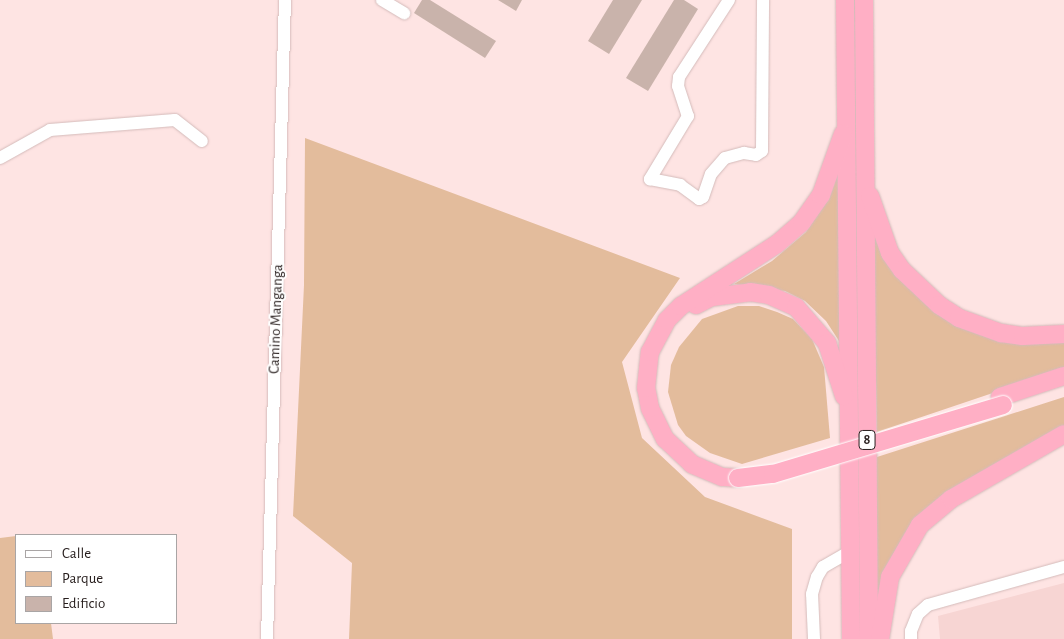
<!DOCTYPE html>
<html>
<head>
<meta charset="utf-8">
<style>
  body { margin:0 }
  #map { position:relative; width:1064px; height:639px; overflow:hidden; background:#fee4e3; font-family:"Alegreya Sans",sans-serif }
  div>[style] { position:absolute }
  .built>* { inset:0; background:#f7d5d3 }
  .green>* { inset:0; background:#e3bc9c }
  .building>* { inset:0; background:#c9b3ab }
  .roads { filter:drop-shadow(0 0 1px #d4bbba) drop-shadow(0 0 1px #d4bbba) }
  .minor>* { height:12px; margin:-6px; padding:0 6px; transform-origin:6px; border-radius:6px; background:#fff }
  .highway>* { height:18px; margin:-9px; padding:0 9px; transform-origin:9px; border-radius:9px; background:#ffafc5 }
  .bridges { filter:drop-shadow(0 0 1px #fff) drop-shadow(0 0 1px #fff) }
  .highway-bridge>* { height:18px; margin:-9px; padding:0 9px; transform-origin:9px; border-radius:9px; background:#ffafc5 }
  span { translate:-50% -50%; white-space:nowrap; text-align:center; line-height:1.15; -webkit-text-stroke:4px #fff; paint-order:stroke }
  .shield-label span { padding:1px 4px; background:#fff; border:1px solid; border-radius:4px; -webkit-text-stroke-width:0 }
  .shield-label { font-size:14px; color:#271e1d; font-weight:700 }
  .street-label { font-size:15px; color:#271e1d }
  .legend { position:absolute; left:15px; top:534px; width:162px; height:90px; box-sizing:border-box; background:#fff; border:1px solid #a9a5a5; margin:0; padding:6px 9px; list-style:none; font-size:15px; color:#271e1d }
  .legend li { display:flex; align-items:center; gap:10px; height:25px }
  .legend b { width:25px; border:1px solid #a9a5a5 }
</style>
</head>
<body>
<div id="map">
  <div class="built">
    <i style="clip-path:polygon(1064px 583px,1064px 639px,940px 639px,938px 616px)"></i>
  </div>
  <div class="green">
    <i style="clip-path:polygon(852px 0,857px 0,857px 217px,853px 209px)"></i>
    <i style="clip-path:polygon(305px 138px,680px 278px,622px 362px,642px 438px,705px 497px,792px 529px,792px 639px,349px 639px,352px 563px,293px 516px,304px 285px)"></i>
    <i style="clip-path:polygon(835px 178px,839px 181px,841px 344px,826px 321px,805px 301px,785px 291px,734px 284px,772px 261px,806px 232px,822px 208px)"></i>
    <i style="clip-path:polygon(873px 219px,878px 236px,956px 320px,1064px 338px,1064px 369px,877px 432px)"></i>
    <i style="clip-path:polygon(738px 306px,759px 306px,777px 312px,793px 319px,812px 339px,824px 367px,830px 438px,742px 464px,710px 453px,686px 436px,678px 425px,668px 392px,671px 365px,679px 347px,702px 319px)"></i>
    <i style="clip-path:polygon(1064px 397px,1064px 429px,931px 511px,878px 607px,873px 608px,877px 457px)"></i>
    <i style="clip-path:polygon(16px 536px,16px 623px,51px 623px,53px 639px,0 639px,0 538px)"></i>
  </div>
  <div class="building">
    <i style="clip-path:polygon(422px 0,430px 0,496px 41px,485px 58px,414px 13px)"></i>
    <i style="clip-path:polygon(498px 0,522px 0,516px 11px)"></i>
    <i style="clip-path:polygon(613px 0,642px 0,609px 54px,588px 41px)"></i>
    <i style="clip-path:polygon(674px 0,684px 0,698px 9px,648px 91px,626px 78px)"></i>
  </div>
  <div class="roads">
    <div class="minor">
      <i style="left:382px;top:0;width:26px;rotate:31deg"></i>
      <i style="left:729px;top:0;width:92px;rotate:123deg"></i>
      <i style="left:679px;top:77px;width:9px;rotate:96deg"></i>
      <i style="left:678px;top:86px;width:32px;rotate:72deg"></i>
      <i style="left:688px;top:116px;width:74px;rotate:121.1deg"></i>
      <i style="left:650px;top:179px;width:31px;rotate:11deg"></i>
      <i style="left:680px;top:185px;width:24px;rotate:36deg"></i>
      <i style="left:699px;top:199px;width:4px;rotate:-27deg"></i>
      <i style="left:703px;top:197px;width:24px;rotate:-71deg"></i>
      <i style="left:711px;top:174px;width:21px;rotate:-49deg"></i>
      <i style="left:725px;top:158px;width:20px;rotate:-15deg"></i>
      <i style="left:744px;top:153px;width:12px;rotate:9deg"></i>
      <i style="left:756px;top:155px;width:7px;rotate:-34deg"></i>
      <i style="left:762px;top:151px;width:151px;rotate:-89.6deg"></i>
      <i style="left:0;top:158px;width:57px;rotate:-29.2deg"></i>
      <i style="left:50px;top:130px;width:125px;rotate:-4.6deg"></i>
      <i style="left:175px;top:120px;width:34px;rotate:38deg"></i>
      <i style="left:267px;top:639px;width:639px;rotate:-88.39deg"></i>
      <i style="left:814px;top:639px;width:45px;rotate:-92.5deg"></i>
      <i style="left:812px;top:594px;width:18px;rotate:-74deg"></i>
      <i style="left:817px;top:577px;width:12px;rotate:-59deg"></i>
      <i style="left:823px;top:567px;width:32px;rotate:-30deg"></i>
      <i style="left:911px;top:639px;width:8px;rotate:-90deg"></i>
      <i style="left:911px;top:631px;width:18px;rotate:-68deg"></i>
      <i style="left:918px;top:614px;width:13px;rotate:-42deg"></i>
      <i style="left:928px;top:605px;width:141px;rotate:-15.6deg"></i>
    </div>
    <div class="highway">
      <i style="left:845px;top:0;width:639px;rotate:89.46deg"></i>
      <i style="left:864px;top:0;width:639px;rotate:89.55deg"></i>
      <i style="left:870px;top:196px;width:60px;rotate:70.7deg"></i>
      <i style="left:890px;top:253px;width:21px;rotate:55deg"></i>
      <i style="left:902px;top:270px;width:51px;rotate:43.4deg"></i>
      <i style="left:939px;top:305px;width:24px;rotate:33deg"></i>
      <i style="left:959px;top:318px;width:45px;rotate:19.7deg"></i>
      <i style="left:1001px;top:333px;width:22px;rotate:8deg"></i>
      <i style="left:1023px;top:336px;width:41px;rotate:-2.8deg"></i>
      <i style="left:696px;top:305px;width:18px;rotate:-27deg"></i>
      <i style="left:712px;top:297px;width:38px;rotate:-7deg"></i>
      <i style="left:750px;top:292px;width:19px;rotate:9deg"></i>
      <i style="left:769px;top:295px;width:30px;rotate:24deg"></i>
      <i style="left:796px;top:307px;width:48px;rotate:49.3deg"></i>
      <i style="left:827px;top:343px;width:56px;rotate:72.2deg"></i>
      <i style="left:1000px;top:397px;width:67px;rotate:-18.2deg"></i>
      <i style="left:738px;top:478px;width:16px;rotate:-176deg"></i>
      <i style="left:722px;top:477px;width:33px;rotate:-157deg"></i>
      <i style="left:692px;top:464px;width:37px;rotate:-137deg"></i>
      <i style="left:665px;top:439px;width:34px;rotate:-116deg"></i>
      <i style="left:650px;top:408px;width:20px;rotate:-101deg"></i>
      <i style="left:646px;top:388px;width:36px;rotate:-84deg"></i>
      <i style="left:650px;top:352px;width:36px;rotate:-62deg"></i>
      <i style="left:667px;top:320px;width:20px;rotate:-45deg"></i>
      <i style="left:681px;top:306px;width:114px;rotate:-32.9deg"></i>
      <i style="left:777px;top:244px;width:33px;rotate:-41deg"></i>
      <i style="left:802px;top:222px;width:33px;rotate:-55deg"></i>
      <i style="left:821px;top:195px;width:65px;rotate:-70.2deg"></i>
      <i style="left:880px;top:639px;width:63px;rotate:-80.8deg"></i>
      <i style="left:890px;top:577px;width:60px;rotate:-60deg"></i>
      <i style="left:920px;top:525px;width:40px;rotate:-40deg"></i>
      <i style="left:951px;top:499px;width:130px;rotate:-29.9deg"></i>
    </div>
  </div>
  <div class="bridges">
    <div class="highway-bridge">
      <i style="left:738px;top:478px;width:35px;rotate:-7deg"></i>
      <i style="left:773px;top:474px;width:240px;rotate:-16.7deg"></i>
    </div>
  </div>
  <div class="shield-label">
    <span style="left:867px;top:440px">8</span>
  </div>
  <div class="street-label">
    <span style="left:276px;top:319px;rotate:-88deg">Camino Manganga</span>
  </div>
  <ul class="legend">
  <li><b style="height:6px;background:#fff"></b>Calle</li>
  <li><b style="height:14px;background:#e3bc9c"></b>Parque</li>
  <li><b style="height:14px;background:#c9b3ab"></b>Edificio</li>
  </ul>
</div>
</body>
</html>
